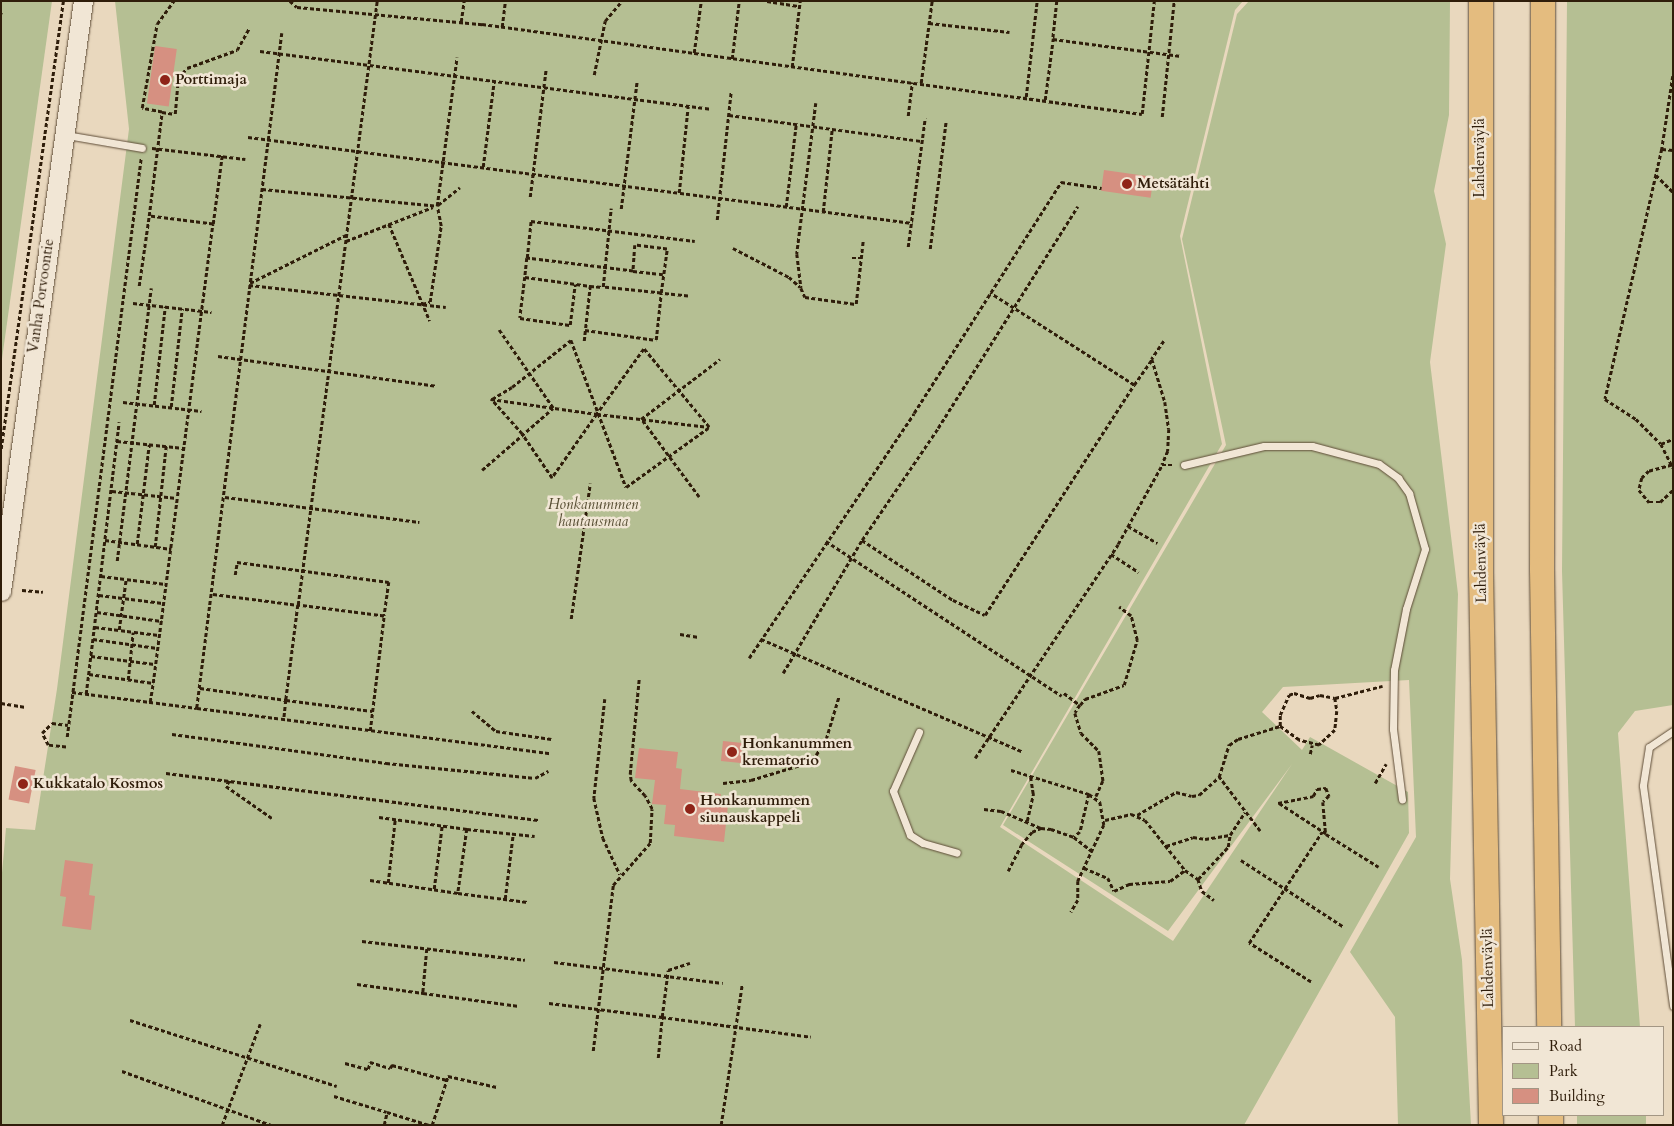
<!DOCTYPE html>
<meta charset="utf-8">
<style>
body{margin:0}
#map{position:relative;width:1674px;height:1126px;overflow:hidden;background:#e9d8be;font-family:Cardo,serif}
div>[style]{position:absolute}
.green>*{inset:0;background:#b5bf93;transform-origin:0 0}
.building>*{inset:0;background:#d69081;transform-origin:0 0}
.path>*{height:2.5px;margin-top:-1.25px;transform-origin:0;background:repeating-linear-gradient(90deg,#2f1d0a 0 4px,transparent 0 6.5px)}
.roads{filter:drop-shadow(0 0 1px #5e4c37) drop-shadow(0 0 1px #5e4c37)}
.service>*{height:7px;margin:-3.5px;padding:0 3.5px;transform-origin:3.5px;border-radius:3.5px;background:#f1e6d5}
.secondary>*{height:19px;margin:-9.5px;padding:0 9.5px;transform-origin:9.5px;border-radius:9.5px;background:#f1e6d5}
.motorway>*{height:24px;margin:-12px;padding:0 12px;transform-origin:12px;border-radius:12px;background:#e4bc7f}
.dots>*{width:14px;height:14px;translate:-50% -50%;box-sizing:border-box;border:2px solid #f1e6d5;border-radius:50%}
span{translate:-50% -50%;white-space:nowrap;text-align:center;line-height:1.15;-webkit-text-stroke:5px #f1e6d5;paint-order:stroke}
.poi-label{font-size:15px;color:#2f1d0a;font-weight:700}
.left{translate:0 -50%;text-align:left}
.street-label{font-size:15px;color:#2f1d0a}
.park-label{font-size:15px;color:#574e33;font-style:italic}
.frame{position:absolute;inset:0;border:2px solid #2f1d0a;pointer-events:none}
.legend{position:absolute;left:1502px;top:1026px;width:162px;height:90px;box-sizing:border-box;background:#f1e6d5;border:1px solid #a39684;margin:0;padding:6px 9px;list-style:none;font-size:15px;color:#2f1d0a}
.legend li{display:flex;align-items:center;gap:10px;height:25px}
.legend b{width:25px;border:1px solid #a39684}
</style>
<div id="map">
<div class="green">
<i style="clip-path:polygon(1px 1px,52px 1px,1px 366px)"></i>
<i style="clip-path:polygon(115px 1px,1243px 1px,1235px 10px,1180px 236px,1222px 444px,1000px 827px,1173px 941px,1292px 764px,1168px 931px,1003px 825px,1226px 445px,1182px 239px,1237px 14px,1249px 1px,1450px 1px,1449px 115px,1434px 191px,1446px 244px,1430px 362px,1458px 594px,1450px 879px,1462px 960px,1471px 1125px,1398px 1125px,1395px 1017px,1350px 952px,1416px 837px,1409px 680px,1283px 687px,1262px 712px,1302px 750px,1310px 737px,1408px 792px,1409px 833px,1244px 1125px,1px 1125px,1px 884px,6px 828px,35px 830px,57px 689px,129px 129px)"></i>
<i style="clip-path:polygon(1567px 1px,1673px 1px,1673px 705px,1635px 711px,1618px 733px,1640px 1027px,1575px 1027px,1562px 571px)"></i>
<i style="left:1577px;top:1115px;width:69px;height:10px"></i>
</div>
<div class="building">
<i style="left:155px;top:46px;width:22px;height:58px;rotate:8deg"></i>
<i style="left:1104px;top:170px;width:50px;height:21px;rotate:8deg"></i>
<i style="left:723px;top:741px;width:20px;height:20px;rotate:6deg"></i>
<i style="clip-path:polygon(639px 748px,678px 752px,676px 768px,682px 769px,680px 789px,721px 794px,719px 804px,728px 805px,724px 842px,674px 836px,675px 825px,664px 824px,666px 805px,652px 804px,655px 780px,635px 778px)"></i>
<i style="left:15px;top:766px;width:21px;height:34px;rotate:11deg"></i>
<i style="clip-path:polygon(65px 860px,93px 864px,89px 895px,95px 896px,91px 930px,62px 926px,66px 897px,60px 896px)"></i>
</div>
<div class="path">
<i style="left:290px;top:1px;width:9px;rotate:41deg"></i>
<i style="left:297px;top:7px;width:186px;rotate:5.3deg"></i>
<i style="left:482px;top:24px;width:666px;rotate:7.77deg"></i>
<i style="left:1142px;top:114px;width:114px;rotate:-83.9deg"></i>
<i style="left:767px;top:1px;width:33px;rotate:9deg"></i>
<i style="left:1057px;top:1px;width:38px;rotate:96deg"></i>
<i style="left:1053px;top:39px;width:129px;rotate:7.6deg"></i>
<i style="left:1px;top:13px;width:1px;rotate:-45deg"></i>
<i style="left:461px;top:22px;width:21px;rotate:-82deg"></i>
<i style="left:929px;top:23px;width:81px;rotate:6.4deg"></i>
<i style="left:502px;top:27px;width:26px;rotate:-83deg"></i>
<i style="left:282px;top:33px;width:680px;rotate:97.18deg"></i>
<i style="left:197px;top:708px;width:356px;rotate:7.3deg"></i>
<i style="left:260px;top:51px;width:454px;rotate:7.3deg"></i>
<i style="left:694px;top:53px;width:52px;rotate:-82.3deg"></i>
<i style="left:732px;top:59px;width:58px;rotate:-83.1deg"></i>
<i style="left:792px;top:67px;width:66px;rotate:-83.1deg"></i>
<i style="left:594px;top:75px;width:55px;rotate:-78.5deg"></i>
<i style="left:605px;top:21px;width:26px;rotate:-50deg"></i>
<i style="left:1673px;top:76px;width:74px;rotate:98.6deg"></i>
<i style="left:1662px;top:149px;width:256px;rotate:102.8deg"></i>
<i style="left:1605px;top:399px;width:37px;rotate:33deg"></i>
<i style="left:1636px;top:419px;width:35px;rotate:45deg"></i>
<i style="left:1661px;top:444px;width:27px;rotate:63deg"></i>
<i style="left:921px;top:83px;width:83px;rotate:-82.4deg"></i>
<i style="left:1026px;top:97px;width:97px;rotate:-83.5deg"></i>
<i style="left:1045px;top:100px;width:62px;rotate:-82.5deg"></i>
<i style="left:816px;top:103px;width:152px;rotate:97.2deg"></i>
<i style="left:797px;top:254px;width:34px;rotate:83deg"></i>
<i style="left:801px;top:288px;width:10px;rotate:66deg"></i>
<i style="left:805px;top:297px;width:51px;rotate:7.8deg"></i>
<i style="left:856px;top:304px;width:63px;rotate:-83.7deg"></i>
<i style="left:162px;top:112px;width:13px;rotate:9deg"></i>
<i style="left:175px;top:114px;width:36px;rotate:-85deg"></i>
<i style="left:178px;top:78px;width:13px;rotate:-48deg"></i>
<i style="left:187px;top:68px;width:53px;rotate:-19.8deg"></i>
<i style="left:237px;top:50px;width:25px;rotate:-61deg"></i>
<i style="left:729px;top:115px;width:195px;rotate:7.7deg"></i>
<i style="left:908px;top:116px;width:34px;rotate:-83deg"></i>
<i style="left:1162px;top:117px;width:117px;rotate:-84.1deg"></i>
<i style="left:248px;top:137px;width:670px;rotate:7.38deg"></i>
<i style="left:152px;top:148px;width:94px;rotate:6.7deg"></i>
<i style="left:1662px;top:149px;width:11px;rotate:5deg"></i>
<i style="left:483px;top:167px;width:87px;rotate:-82.7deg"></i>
<i style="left:1656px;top:175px;width:24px;rotate:45deg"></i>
<i style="left:262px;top:189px;width:176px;rotate:5.5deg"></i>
<i style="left:679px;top:193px;width:87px;rotate:-84.1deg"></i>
<i style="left:530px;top:197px;width:130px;rotate:-82.9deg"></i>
<i style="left:438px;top:205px;width:28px;rotate:-39deg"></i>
<i style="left:786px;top:207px;width:84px;rotate:-83.1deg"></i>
<i style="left:621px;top:209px;width:130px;rotate:-82.9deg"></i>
<i style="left:823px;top:212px;width:83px;rotate:-83.8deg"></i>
<i style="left:717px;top:220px;width:129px;rotate:-83.8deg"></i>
<i style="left:213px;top:224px;width:69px;rotate:-82.5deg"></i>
<i style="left:389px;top:224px;width:105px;rotate:67.1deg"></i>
<i style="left:346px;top:241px;width:93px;rotate:-21.3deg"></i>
<i style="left:908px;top:247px;width:130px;rotate:-82.5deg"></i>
<i style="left:733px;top:248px;width:63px;rotate:27.4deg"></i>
<i style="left:789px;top:277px;width:15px;rotate:42deg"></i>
<i style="left:930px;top:249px;width:129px;rotate:-82.9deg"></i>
<i style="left:527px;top:258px;width:19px;rotate:96deg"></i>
<i style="left:525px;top:277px;width:66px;rotate:7.9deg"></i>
<i style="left:852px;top:258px;width:9px"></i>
<i style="left:633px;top:271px;width:30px;rotate:6deg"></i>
<i style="left:525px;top:277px;width:41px;rotate:97deg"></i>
<i style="left:520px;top:318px;width:50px;rotate:8deg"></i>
<i style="left:570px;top:325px;width:41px;rotate:-83deg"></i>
<i style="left:250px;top:283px;width:107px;rotate:-26.6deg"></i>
<i style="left:249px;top:285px;width:198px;rotate:6.4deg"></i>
<i style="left:139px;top:286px;width:71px;rotate:-81.9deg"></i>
<i style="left:688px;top:296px;width:27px;rotate:-174deg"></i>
<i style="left:661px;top:293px;width:44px;rotate:-82.2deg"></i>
<i style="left:667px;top:249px;width:32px;rotate:-173deg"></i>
<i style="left:635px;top:245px;width:26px;rotate:94deg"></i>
<i style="left:633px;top:271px;width:107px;rotate:-173deg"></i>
<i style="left:527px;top:258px;width:37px;rotate:-84deg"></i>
<i style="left:531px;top:221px;width:165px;rotate:7deg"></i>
<i style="left:133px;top:303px;width:79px;rotate:6.6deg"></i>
<i style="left:422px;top:304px;width:8px;rotate:-14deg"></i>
<i style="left:430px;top:302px;width:77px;rotate:-81.8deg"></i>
<i style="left:441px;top:226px;width:20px;rotate:-101deg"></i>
<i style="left:437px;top:206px;width:150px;rotate:-82.4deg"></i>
<i style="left:585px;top:330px;width:72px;rotate:8deg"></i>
<i style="left:656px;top:340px;width:47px;rotate:-83.9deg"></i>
<i style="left:661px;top:293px;width:58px;rotate:-174.1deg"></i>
<i style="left:584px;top:341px;width:55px;rotate:-83.8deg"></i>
<i style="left:590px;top:286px;width:13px;rotate:4deg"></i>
<i style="left:603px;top:287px;width:79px;rotate:-84.2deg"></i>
<i style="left:1164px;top:341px;width:22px;rotate:124deg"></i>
<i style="left:1152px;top:359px;width:45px;rotate:73.2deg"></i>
<i style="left:1165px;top:402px;width:27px;rotate:82deg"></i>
<i style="left:1169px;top:429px;width:22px;rotate:93deg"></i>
<i style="left:1168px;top:451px;width:15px;rotate:113deg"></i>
<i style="left:1162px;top:465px;width:11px"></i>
<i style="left:218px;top:356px;width:220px;rotate:7.8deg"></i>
<i style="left:1134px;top:385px;width:32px;rotate:-55deg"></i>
<i style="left:492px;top:399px;width:23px;rotate:-31deg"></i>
<i style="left:512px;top:387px;width:75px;rotate:-38.5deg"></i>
<i style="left:571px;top:340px;width:157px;rotate:69.5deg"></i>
<i style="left:626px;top:487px;width:101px;rotate:-35.7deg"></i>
<i style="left:123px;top:402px;width:79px;rotate:6.6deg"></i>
<i style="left:154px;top:405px;width:99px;rotate:-83.6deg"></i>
<i style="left:171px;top:407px;width:99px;rotate:-83.6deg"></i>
<i style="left:709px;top:427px;width:102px;rotate:-129.8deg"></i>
<i style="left:644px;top:349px;width:80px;rotate:125.9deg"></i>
<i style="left:597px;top:414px;width:78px;rotate:125.1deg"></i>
<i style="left:552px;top:478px;width:53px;rotate:-124.3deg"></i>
<i style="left:522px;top:434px;width:47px;rotate:-131.5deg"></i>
<i style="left:491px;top:399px;width:107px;rotate:8.1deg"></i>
<i style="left:597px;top:414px;width:113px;rotate:6.6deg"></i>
<i style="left:117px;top:441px;width:67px;rotate:6deg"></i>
<i style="left:1661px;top:444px;width:13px;rotate:-23deg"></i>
<i style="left:1px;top:449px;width:452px;rotate:-82.1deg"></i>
<i style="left:1672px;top:465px;width:24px;rotate:165deg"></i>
<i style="left:1649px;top:471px;width:10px;rotate:135deg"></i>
<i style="left:1642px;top:478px;width:12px;rotate:104deg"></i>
<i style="left:1639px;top:490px;width:16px;rotate:50deg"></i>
<i style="left:1649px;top:502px;width:11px"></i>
<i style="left:1660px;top:502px;width:18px;rotate:-43deg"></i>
<i style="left:482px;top:470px;width:94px;rotate:-41.1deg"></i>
<i style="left:553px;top:408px;width:95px;rotate:-124.7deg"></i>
<i style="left:112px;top:491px;width:65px;rotate:6.1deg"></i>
<i style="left:225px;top:497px;width:196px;rotate:7.3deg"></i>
<i style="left:699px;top:497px;width:97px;rotate:-126.6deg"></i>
<i style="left:641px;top:419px;width:99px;rotate:-37.2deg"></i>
<i style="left:1128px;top:526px;width:34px;rotate:30deg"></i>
<i style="left:105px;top:540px;width:67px;rotate:7.8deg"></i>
<i style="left:862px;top:540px;width:135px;rotate:-55.8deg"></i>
<i style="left:938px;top:428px;width:262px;rotate:-57.8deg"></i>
<i style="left:826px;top:541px;width:282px;rotate:33.3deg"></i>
<i style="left:137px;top:544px;width:100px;rotate:-83.1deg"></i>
<i style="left:155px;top:547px;width:102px;rotate:-83.8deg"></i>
<i style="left:1111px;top:554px;width:33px;rotate:33deg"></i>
<i style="left:117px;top:561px;width:275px;rotate:-82.9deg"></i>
<i style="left:235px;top:575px;width:13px;rotate:-81deg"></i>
<i style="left:237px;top:562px;width:153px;rotate:7.5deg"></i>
<i style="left:389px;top:582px;width:34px;rotate:98deg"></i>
<i style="left:101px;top:576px;width:65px;rotate:7deg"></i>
<i style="left:22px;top:590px;width:21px;rotate:5deg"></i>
<i style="left:213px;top:594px;width:86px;rotate:7.4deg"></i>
<i style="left:298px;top:605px;width:96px;rotate:97.2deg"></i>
<i style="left:286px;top:700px;width:87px;rotate:7.3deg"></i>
<i style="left:99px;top:595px;width:64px;rotate:7.1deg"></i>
<i style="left:97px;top:612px;width:65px;rotate:8deg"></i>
<i style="left:571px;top:619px;width:137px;rotate:-82deg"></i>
<i style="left:95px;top:627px;width:64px;rotate:7.1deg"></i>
<i style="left:119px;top:630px;width:51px;rotate:-82.2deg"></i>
<i style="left:680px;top:634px;width:19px;rotate:9deg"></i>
<i style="left:93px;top:639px;width:65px;rotate:8deg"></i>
<i style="left:761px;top:639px;width:285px;rotate:23.3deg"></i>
<i style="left:91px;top:656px;width:64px;rotate:7.1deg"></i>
<i style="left:749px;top:658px;width:295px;rotate:-56deg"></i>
<i style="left:914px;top:413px;width:274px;rotate:-57.5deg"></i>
<i style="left:1061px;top:182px;width:41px;rotate:8.3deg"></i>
<i style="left:783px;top:673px;width:155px;rotate:-59.3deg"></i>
<i style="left:862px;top:540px;width:109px;rotate:33.4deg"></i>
<i style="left:953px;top:600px;width:35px;rotate:25deg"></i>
<i style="left:985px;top:615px;width:274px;rotate:-57.1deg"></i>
<i style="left:1134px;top:385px;width:171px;rotate:-147.4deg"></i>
<i style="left:89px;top:674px;width:65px;rotate:8deg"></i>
<i style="left:153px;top:683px;width:463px;rotate:-82.6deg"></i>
<i style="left:213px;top:224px;width:64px;rotate:-172.9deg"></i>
<i style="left:149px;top:216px;width:105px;rotate:-82.9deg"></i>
<i style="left:162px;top:112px;width:20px;rotate:-169deg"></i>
<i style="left:142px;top:108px;width:85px;rotate:-79.9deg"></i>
<i style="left:157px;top:24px;width:29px;rotate:-54deg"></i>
<i style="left:128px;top:680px;width:48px;rotate:-84.1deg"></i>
<i style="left:200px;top:688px;width:87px;rotate:7.9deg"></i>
<i style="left:286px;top:700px;width:20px;rotate:96deg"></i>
<i style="left:72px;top:692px;width:126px;rotate:7.3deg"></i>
<i style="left:1064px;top:693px;width:20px;rotate:37deg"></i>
<i style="left:1080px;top:705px;width:9px;rotate:122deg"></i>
<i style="left:1075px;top:713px;width:21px;rotate:73deg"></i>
<i style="left:1081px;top:733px;width:25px;rotate:45deg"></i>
<i style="left:1099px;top:751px;width:30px;rotate:82deg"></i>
<i style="left:1103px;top:781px;width:17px;rotate:114deg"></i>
<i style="left:86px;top:694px;width:274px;rotate:-83.1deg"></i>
<i style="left:1335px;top:698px;width:13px;rotate:81deg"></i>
<i style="left:1337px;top:711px;width:19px;rotate:96deg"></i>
<i style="left:1335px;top:730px;width:22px;rotate:137deg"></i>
<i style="left:1319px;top:745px;width:21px;rotate:-166deg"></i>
<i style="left:1299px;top:740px;width:24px;rotate:-144deg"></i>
<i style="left:1280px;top:726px;width:11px;rotate:-90deg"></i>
<i style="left:1280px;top:715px;width:22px;rotate:-66deg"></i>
<i style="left:1289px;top:695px;width:5px;rotate:-22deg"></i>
<i style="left:1294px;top:693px;width:17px;rotate:17deg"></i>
<i style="left:1310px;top:698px;width:10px;rotate:-17deg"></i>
<i style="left:1320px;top:695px;width:15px;rotate:11deg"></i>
<i style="left:1335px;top:698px;width:49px;rotate:-14.3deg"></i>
<i style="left:605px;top:699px;width:100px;rotate:96.3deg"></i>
<i style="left:594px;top:798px;width:41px;rotate:77.3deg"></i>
<i style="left:603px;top:838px;width:40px;rotate:65deg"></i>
<i style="left:150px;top:702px;width:19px;rotate:-81deg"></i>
<i style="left:1px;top:703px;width:25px;rotate:9deg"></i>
<i style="left:1080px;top:705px;width:8px;rotate:-50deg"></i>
<i style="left:1085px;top:699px;width:41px;rotate:-19.7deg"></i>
<i style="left:1124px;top:685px;width:47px;rotate:-73.9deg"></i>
<i style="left:1137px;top:640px;width:25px;rotate:-104deg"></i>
<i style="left:1131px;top:616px;width:15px;rotate:-143deg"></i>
<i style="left:472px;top:711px;width:31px;rotate:40deg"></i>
<i style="left:496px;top:731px;width:56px;rotate:8.3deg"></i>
<i style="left:370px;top:731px;width:116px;rotate:-83.1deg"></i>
<i style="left:384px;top:616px;width:87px;rotate:-172.7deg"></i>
<i style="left:298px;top:605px;width:609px;rotate:-82.55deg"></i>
<i style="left:172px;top:734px;width:216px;rotate:7.7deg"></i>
<i style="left:386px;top:763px;width:150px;rotate:5.7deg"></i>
<i style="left:535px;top:778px;width:15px;rotate:-28deg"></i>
<i style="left:67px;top:737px;width:584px;rotate:-82.72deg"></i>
<i style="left:66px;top:747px;width:18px;rotate:-174deg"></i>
<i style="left:48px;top:745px;width:13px;rotate:-117deg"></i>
<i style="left:42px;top:733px;width:14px;rotate:-45deg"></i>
<i style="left:52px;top:723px;width:16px;rotate:7deg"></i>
<i style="left:1310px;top:754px;width:9px;rotate:-77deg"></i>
<i style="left:975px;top:758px;width:257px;rotate:-56.2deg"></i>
<i style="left:1118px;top:544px;width:90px;rotate:-60.9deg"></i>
<i style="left:1011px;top:770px;width:82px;rotate:17.1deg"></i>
<i style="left:1089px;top:794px;width:14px;rotate:36deg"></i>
<i style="left:1100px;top:802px;width:23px;rotate:80deg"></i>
<i style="left:1104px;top:825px;width:62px;rotate:114.9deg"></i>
<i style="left:1078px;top:881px;width:19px;rotate:90deg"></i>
<i style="left:1078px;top:900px;width:14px;rotate:120deg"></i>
<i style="left:166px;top:773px;width:375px;rotate:7.2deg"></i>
<i style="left:230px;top:781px;width:6px;rotate:129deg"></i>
<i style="left:226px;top:786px;width:56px;rotate:34.8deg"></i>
<i style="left:723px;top:783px;width:28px;rotate:-6deg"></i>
<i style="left:751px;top:780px;width:59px;rotate:-16.9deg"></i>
<i style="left:807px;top:763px;width:12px;rotate:-42deg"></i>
<i style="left:816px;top:755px;width:19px;rotate:-58deg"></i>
<i style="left:826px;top:739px;width:45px;rotate:-73.2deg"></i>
<i style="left:1375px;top:783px;width:22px;rotate:-60deg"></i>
<i style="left:1326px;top:788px;width:9px;rotate:69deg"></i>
<i style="left:1329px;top:796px;width:8px;rotate:135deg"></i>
<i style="left:1323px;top:802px;width:32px;rotate:85deg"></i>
<i style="left:1326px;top:834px;width:57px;rotate:-147.1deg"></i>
<i style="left:1278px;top:803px;width:36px;rotate:-11deg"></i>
<i style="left:1313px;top:796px;width:8px;rotate:-60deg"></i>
<i style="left:1317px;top:789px;width:9px;rotate:-6deg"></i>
<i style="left:1089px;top:794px;width:39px;rotate:103deg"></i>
<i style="left:1080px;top:832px;width:8px;rotate:140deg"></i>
<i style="left:1074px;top:837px;width:24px;rotate:38deg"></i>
<i style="left:984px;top:809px;width:17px;rotate:7deg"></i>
<i style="left:1001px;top:811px;width:43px;rotate:23deg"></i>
<i style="left:1137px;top:815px;width:45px;rotate:-30.5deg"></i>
<i style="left:1176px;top:792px;width:16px;rotate:14deg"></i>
<i style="left:1192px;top:796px;width:7px;rotate:-8deg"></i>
<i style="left:1199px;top:795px;width:27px;rotate:-42deg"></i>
<i style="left:379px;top:817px;width:89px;rotate:7.8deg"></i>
<i style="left:467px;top:829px;width:65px;rotate:98deg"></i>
<i style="left:458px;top:893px;width:70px;rotate:7.4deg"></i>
<i style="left:1105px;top:820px;width:27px;rotate:-13deg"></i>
<i style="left:1131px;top:814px;width:15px;rotate:23deg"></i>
<i style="left:1145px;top:820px;width:64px;rotate:51.3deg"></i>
<i style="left:1185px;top:870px;width:16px;rotate:35deg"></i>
<i style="left:1198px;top:879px;width:13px;rotate:72deg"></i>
<i style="left:1202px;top:891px;width:15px;rotate:37deg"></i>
<i style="left:1027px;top:821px;width:28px;rotate:-77deg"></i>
<i style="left:1033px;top:794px;width:18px;rotate:-99deg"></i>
<i style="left:467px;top:829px;width:68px;rotate:5.9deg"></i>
<i style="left:1260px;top:831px;width:68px;rotate:-127.2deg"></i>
<i style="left:1219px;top:777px;width:34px;rotate:-73deg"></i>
<i style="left:1229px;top:745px;width:11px;rotate:-34deg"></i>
<i style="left:1238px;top:739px;width:44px;rotate:-17.2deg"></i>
<i style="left:1326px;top:834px;width:62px;rotate:31.9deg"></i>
<i style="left:1166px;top:846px;width:28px;rotate:-18deg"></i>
<i style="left:1193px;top:837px;width:12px;rotate:9deg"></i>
<i style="left:1205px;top:839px;width:25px;rotate:-9deg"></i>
<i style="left:1241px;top:860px;width:123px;rotate:33deg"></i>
<i style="left:1084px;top:868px;width:26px;rotate:23deg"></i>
<i style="left:1108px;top:878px;width:14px;rotate:65deg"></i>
<i style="left:1114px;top:891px;width:17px;rotate:-25deg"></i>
<i style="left:1129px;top:884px;width:41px;rotate:-4.2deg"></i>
<i style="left:1170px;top:881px;width:19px;rotate:-36deg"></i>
<i style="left:1008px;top:871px;width:29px;rotate:-63deg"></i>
<i style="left:1021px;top:845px;width:17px;rotate:-50deg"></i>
<i style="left:1032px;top:832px;width:10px;rotate:-24deg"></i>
<i style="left:1041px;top:828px;width:10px;rotate:6deg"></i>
<i style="left:1051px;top:829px;width:24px;rotate:19deg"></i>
<i style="left:1198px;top:879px;width:44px;rotate:-46.8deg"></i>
<i style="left:1228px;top:847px;width:12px;rotate:-81deg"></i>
<i style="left:1230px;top:835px;width:27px;rotate:-57deg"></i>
<i style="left:370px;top:880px;width:89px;rotate:8.4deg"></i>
<i style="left:388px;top:883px;width:63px;rotate:-83.7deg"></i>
<i style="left:434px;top:889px;width:64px;rotate:-82.8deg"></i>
<i style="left:505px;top:899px;width:65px;rotate:-83deg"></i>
<i style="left:362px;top:941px;width:164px;rotate:6.6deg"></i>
<i style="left:427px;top:949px;width:44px;rotate:95.2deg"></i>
<i style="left:423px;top:993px;width:97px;rotate:7.7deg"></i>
<i style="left:554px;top:962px;width:170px;rotate:7.1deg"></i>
<i style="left:1311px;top:982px;width:73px;rotate:-147.8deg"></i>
<i style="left:1249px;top:943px;width:133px;rotate:-56.7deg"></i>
<i style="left:357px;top:984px;width:67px;rotate:7.8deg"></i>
<i style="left:549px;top:1003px;width:114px;rotate:7.1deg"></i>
<i style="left:662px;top:1017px;width:47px;rotate:-82.7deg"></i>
<i style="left:668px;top:970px;width:23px;rotate:-18deg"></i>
<i style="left:130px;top:1020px;width:217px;rotate:17.7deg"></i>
<i style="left:593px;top:1051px;width:167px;rotate:-83.1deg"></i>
<i style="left:613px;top:885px;width:56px;rotate:-48.6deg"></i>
<i style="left:650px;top:843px;width:34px;rotate:-87deg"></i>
<i style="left:652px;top:809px;width:15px;rotate:-118deg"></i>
<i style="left:645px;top:796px;width:21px;rotate:-133deg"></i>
<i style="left:631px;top:781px;width:7px;rotate:-98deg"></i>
<i style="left:630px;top:774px;width:96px;rotate:-84.6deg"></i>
<i style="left:658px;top:1058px;width:41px;rotate:-84.4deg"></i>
<i style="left:662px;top:1017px;width:150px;rotate:7.6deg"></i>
<i style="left:345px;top:1063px;width:24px;rotate:15deg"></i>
<i style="left:368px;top:1069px;width:7px;rotate:-74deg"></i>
<i style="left:370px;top:1062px;width:21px;rotate:17deg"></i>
<i style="left:390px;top:1068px;width:4px;rotate:-56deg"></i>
<i style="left:392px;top:1065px;width:57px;rotate:15.3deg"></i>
<i style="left:122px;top:1071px;width:158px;rotate:19.9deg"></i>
<i style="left:334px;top:1096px;width:55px;rotate:16.8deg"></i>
<i style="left:222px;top:1125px;width:108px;rotate:-69.4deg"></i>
<i style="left:384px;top:1125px;width:13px;rotate:-77deg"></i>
<i style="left:387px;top:1112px;width:44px;rotate:17.2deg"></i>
<i style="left:432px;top:1125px;width:52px;rotate:-71.9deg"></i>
<i style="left:448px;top:1076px;width:50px;rotate:12.7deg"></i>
<i style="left:721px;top:1125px;width:142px;rotate:-81.5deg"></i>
</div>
<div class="roads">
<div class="service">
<i style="left:66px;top:135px;width:77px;rotate:9.7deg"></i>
<i style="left:1184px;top:465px;width:82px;rotate:-13.4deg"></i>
<i style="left:1264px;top:446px;width:48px"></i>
<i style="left:1312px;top:446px;width:69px;rotate:15deg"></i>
<i style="left:1379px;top:464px;width:24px;rotate:36deg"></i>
<i style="left:1398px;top:478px;width:19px;rotate:54deg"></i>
<i style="left:1409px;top:493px;width:58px;rotate:74.1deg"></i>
<i style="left:1425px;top:549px;width:63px;rotate:107.6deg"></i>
<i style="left:1406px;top:609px;width:62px;rotate:101.1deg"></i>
<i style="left:1394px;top:670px;width:59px;rotate:91deg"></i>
<i style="left:1393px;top:729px;width:71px;rotate:82.7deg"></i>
<i style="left:1673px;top:731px;width:29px;rotate:146deg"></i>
<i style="left:1649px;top:747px;width:39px;rotate:99deg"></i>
<i style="left:1643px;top:786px;width:222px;rotate:82.2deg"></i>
<i style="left:919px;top:732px;width:64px;rotate:113.8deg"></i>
<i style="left:893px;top:791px;width:47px;rotate:68.9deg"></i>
<i style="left:910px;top:835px;width:15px;rotate:32deg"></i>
<i style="left:923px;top:843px;width:35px;rotate:16deg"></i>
</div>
<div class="secondary">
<i style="left:1px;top:591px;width:596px;rotate:-82.09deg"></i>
</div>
<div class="motorway">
<i style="left:1481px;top:1px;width:572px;rotate:90deg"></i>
<i style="left:1481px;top:573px;width:552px;rotate:88.96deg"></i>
<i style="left:1543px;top:1px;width:568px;rotate:90.1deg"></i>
<i style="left:1542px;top:569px;width:458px;rotate:89.1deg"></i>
<i style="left:1551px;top:1115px;width:10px;rotate:90deg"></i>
</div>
</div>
<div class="dots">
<i style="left:165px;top:80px;background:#8f2418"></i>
<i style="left:1127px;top:184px;background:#8f2418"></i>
<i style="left:732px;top:752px;background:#8f2418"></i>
<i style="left:23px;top:784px;background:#8f2418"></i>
<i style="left:690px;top:809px;background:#8f2418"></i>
</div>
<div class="poi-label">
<span class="left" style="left:175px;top:80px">Porttimaja</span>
<span class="left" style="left:1137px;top:184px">Metsätähti</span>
<span class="left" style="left:742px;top:752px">Honkanummen<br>krematorio</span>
<span class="left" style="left:33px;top:784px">Kukkatalo Kosmos</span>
<span class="left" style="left:700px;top:809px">Honkanummen<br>siunauskappeli</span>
</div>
<div class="street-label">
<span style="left:1480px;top:158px;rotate:-90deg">Lahdenväylä</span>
<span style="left:41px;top:296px;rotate:-82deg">Vanha Porvoontie</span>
<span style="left:1481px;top:563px;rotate:-91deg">Lahdenväylä</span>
<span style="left:1488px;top:968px;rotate:-91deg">Lahdenväylä</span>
</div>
<div class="park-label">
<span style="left:593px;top:513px">Honkanummen<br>hautausmaa</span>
</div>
<div class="frame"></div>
<ul class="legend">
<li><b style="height:6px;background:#f1e6d5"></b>Road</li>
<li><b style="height:14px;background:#b5bf93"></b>Park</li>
<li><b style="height:14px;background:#d69081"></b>Building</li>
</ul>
</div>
